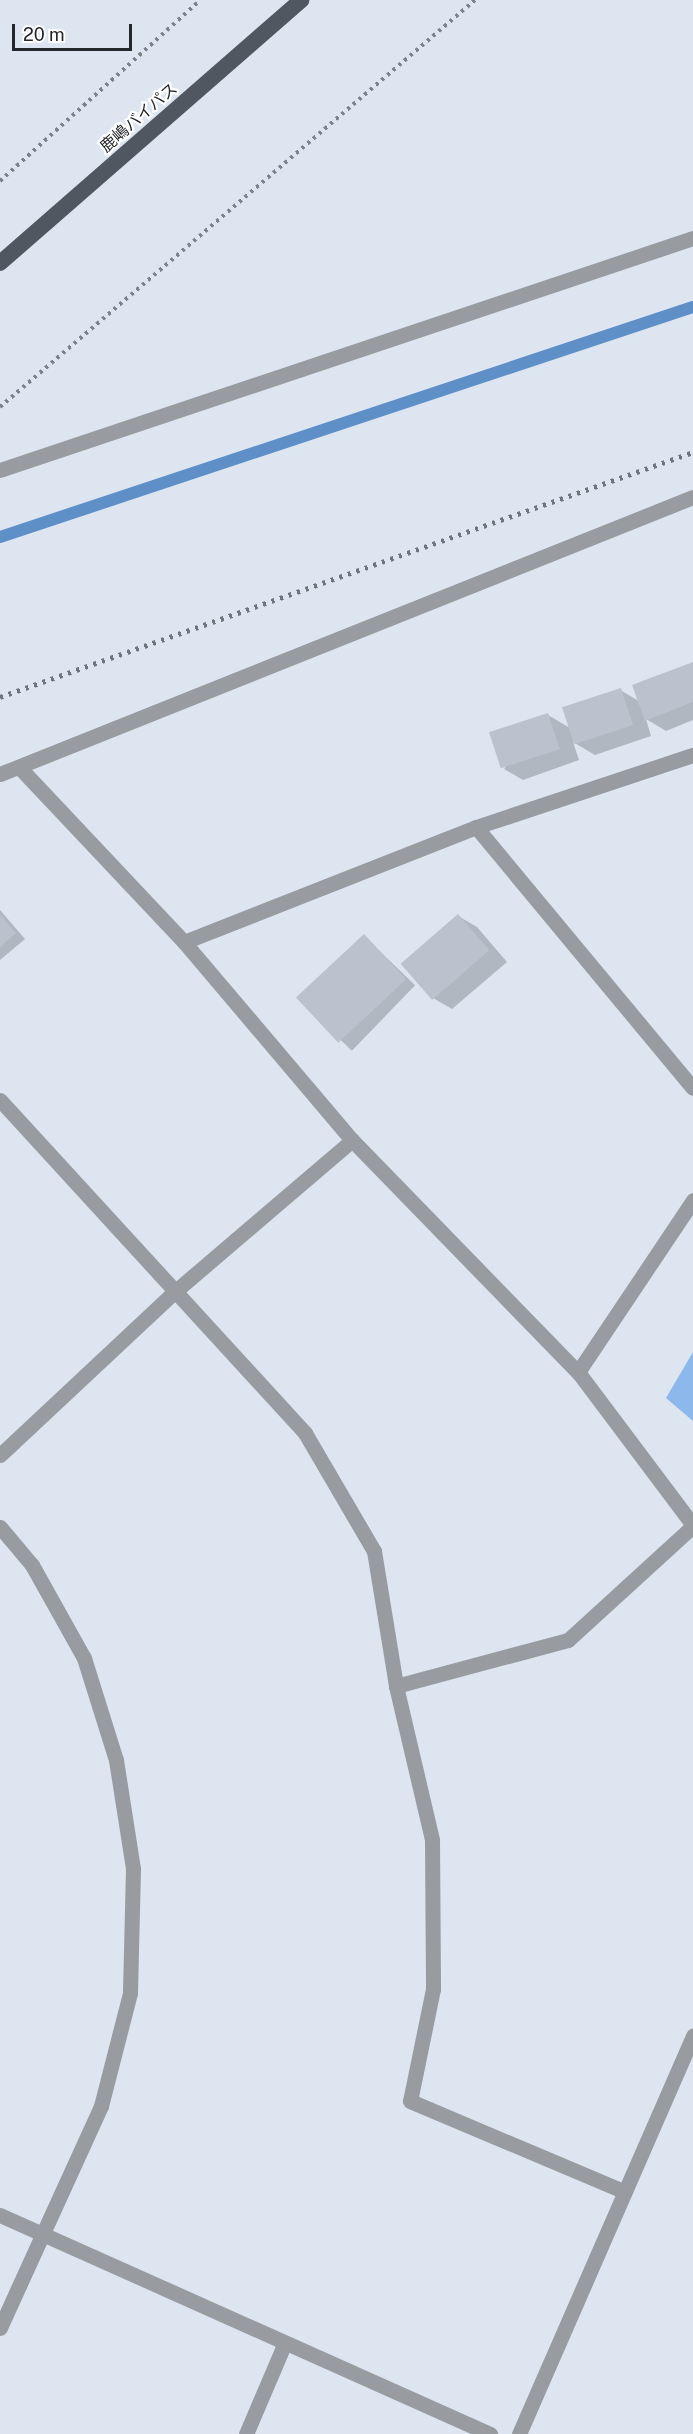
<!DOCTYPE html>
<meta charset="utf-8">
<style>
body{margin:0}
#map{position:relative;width:693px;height:2434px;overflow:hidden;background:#dce5f0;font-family:"Public Sans","Noto Sans JP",sans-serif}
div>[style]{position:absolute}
.green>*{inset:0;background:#8db8eb}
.shadow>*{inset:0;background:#0003;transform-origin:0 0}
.stream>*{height:12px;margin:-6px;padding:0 6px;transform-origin:6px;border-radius:6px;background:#5e8fc7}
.building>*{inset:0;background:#b9c2cd;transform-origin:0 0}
.path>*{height:4px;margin-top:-2px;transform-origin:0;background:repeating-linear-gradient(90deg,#7d838b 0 3px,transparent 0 7.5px)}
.minor>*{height:15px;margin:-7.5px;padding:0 7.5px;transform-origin:7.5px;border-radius:7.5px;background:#989ca1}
.tertiary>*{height:15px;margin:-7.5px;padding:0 7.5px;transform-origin:7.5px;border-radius:7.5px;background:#989ca1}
.trunk>*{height:16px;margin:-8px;padding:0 8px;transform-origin:8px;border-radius:8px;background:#505760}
.rail>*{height:4.5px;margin-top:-2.25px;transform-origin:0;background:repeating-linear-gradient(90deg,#6f757c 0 3px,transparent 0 9px)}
span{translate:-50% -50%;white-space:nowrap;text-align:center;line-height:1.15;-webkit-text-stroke:4.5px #fff;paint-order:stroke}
.street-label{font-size:16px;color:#23272b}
.scale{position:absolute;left:12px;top:24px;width:120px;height:27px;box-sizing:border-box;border:3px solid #23272b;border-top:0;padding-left:8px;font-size:18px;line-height:21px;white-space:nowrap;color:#23272b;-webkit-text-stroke:4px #fff;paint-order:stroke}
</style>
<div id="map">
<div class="green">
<i style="clip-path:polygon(693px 1352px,693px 1421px,666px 1398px)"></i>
</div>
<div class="shadow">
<i style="clip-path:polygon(693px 663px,693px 720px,666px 731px,646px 719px,651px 736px,595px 755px,573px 742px,579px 760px,523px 780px,504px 769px,548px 715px,570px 728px,620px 690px,639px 701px)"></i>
<i style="clip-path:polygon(0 910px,25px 939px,0 960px)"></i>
<i style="clip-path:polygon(458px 916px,477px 927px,507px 962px,452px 1009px,433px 998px)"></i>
<i style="left:364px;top:936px;width:71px;height:91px;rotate:44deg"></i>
</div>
<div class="stream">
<i style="left:0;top:537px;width:730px;rotate:-18.36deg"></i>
</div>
<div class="building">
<i style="clip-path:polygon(693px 662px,693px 702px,645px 721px,632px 685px)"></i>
<i style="left:621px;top:688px;width:39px;height:62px;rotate:72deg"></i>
<i style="left:548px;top:713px;width:38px;height:62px;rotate:72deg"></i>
<i style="clip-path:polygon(0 914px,16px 933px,0 947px)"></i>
<i style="left:458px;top:914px;width:48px;height:76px;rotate:49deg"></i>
<i style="left:364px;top:934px;width:62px;height:93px;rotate:47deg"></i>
</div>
<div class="path">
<i style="left:0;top:181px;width:270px;rotate:-42.1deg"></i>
<i style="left:0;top:407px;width:626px;rotate:-40.59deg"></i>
</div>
<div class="minor">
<i style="left:0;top:470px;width:731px;rotate:-18.51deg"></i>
<i style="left:20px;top:768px;width:239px;rotate:46.7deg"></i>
<i style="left:184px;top:942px;width:260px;rotate:49.7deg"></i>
<i style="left:352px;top:1140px;width:324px;rotate:45.8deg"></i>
<i style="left:578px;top:1372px;width:191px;rotate:53.1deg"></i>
<i style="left:0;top:774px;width:746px;rotate:-21.79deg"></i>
<i style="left:476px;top:827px;width:339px;rotate:50.3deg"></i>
<i style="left:184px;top:942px;width:314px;rotate:-21.5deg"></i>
<i style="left:476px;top:827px;width:229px;rotate:-18.4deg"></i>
<i style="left:0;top:1100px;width:452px;rotate:47.5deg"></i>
<i style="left:305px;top:1433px;width:137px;rotate:59.7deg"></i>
<i style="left:374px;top:1551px;width:137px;rotate:80.7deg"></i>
<i style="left:396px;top:1686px;width:158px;rotate:76.8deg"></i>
<i style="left:432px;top:1840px;width:149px;rotate:89.6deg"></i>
<i style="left:433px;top:1989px;width:114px;rotate:101.6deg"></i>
<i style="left:410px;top:2101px;width:233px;rotate:22.9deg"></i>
<i style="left:578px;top:1372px;width:207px;rotate:-56.2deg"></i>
<i style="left:0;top:1455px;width:236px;rotate:-43.1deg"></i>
<i style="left:172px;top:1294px;width:237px;rotate:-40.5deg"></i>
<i style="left:396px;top:1686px;width:178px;rotate:-15deg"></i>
<i style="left:568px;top:1640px;width:169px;rotate:-42.4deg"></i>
<i style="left:0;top:2215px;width:537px;rotate:24.08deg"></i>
<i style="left:246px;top:2434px;width:97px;rotate:-66.9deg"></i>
<i style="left:519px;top:2434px;width:435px;rotate:-66.4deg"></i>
</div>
<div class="tertiary">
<i style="left:0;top:1527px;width:50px;rotate:49.9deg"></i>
<i style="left:32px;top:1565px;width:107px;rotate:60.8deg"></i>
<i style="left:84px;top:1658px;width:107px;rotate:72.6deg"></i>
<i style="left:116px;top:1760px;width:110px;rotate:81.1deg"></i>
<i style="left:133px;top:1869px;width:124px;rotate:91.4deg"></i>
<i style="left:130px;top:1993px;width:117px;rotate:104.4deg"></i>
<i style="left:101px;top:2106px;width:244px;rotate:114.5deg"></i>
</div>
<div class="trunk">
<i style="left:0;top:263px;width:400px;rotate:-41.1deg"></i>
</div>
<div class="rail">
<i style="left:0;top:697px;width:735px;rotate:-19.47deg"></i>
</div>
<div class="street-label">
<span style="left:139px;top:118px;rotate:-41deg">鹿嶋バイパス</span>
</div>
<div class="scale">20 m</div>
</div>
